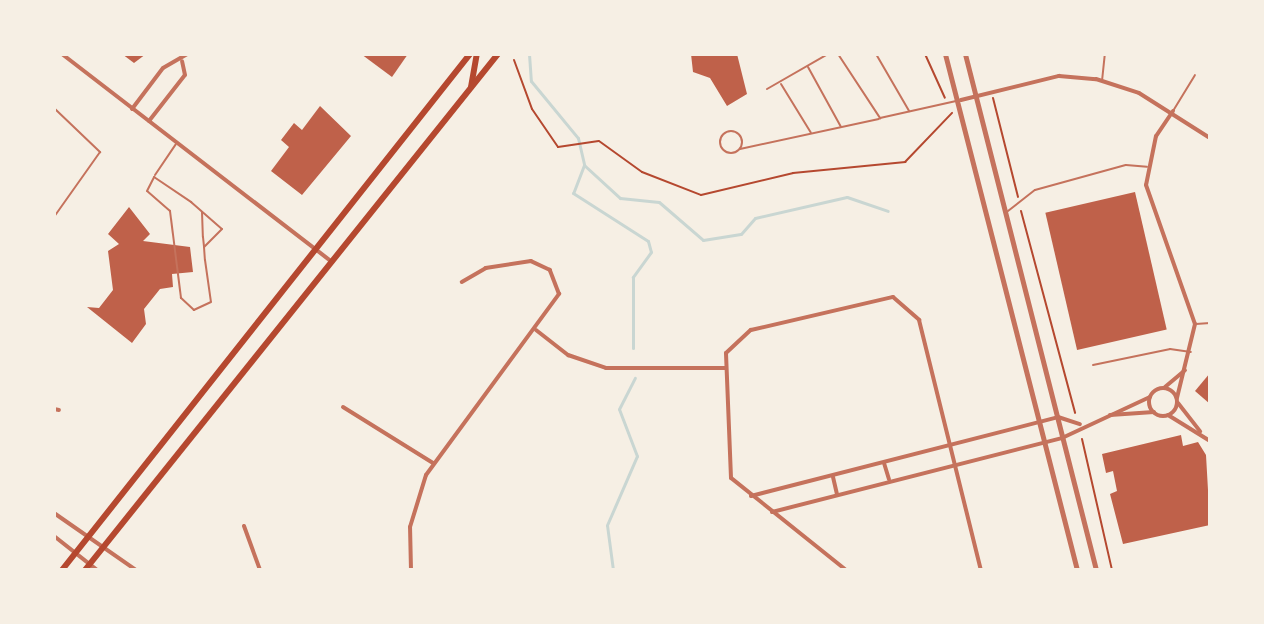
<!DOCTYPE html>
<style>
body{margin:0}
#map{position:relative;width:1264px;height:624px;overflow:hidden;background:#f6efe4;font-family:Jost,sans-serif}
div>[style]{position:absolute}
.stream>*{height:3px;margin:-1.5px;padding:0 1.5px;transform-origin:1.5px;border-radius:1.5px;background:#c9d6d2}
.building>*{inset:0;background:#bf614a;transform-origin:0 0}
.path>*{height:2px;margin:-1px;padding:0 1px;transform-origin:1px;border-radius:1px;background:#b5482f}
.service>*{height:2px;margin:-1px;padding:0 1px;transform-origin:1px;border-radius:1px;background:#c5725c}
.service>.ring{margin:-1px;padding:0;box-sizing:content-box;background:none;border:2px solid #c5725c;border-radius:50%}
.minor>*{height:4px;margin:-2px;padding:0 2px;transform-origin:2px;border-radius:2px;background:#c5725c}
.minor>.ring{margin:-2px;padding:0;box-sizing:content-box;background:none;border:4px solid #c5725c;border-radius:50%}
.tertiary>*{height:5px;margin:-2.5px;padding:0 2.5px;transform-origin:2.5px;border-radius:2.5px;background:#c5725c}
.secondary>*{height:6px;margin:-3px;padding:0 3px;transform-origin:3px;border-radius:3px;background:#b5482f}
span{translate:-50% -50%;white-space:nowrap;text-align:center;line-height:1.15;-webkit-text-stroke:7px #f6efe4;paint-order:stroke}
.frame{position:absolute;inset:0;border:56px solid #f6efe4;pointer-events:none}
</style>
<div id="map">
<div class="stream">
<i style="left:529px;top:54px;width:27px;rotate:86deg"></i>
<i style="left:531px;top:81px;width:74px;rotate:50.5deg"></i>
<i style="left:578px;top:138px;width:28px;rotate:77deg"></i>
<i style="left:584px;top:165px;width:49px;rotate:42.5deg"></i>
<i style="left:620px;top:198px;width:39px;rotate:6deg"></i>
<i style="left:659px;top:202px;width:58px;rotate:40.8deg"></i>
<i style="left:703px;top:240px;width:38px;rotate:-9deg"></i>
<i style="left:741px;top:234px;width:21px;rotate:-49deg"></i>
<i style="left:755px;top:218px;width:94px;rotate:-12.9deg"></i>
<i style="left:847px;top:197px;width:43px;rotate:18.9deg"></i>
<i style="left:584px;top:165px;width:30px;rotate:111deg"></i>
<i style="left:573px;top:193px;width:89px;rotate:32.6deg"></i>
<i style="left:648px;top:241px;width:11px;rotate:75deg"></i>
<i style="left:651px;top:252px;width:31px;rotate:126deg"></i>
<i style="left:633px;top:277px;width:71px;rotate:90deg"></i>
<i style="left:613px;top:570px;width:45px;rotate:-97.6deg"></i>
<i style="left:607px;top:525px;width:75px;rotate:-66.5deg"></i>
<i style="left:637px;top:456px;width:50px;rotate:-111deg"></i>
<i style="left:619px;top:409px;width:35px;rotate:-63deg"></i>
</div>
<div class="building">
<i style="clip-path:polygon(122px 54px,146px 54px,134px 63px)"></i>
<i style="clip-path:polygon(361px 54px,408px 54px,392px 77px)"></i>
<i style="clip-path:polygon(691px 54px,737px 54px,747px 94px,727px 106px,710px 78px,693px 72px)"></i>
<i style="clip-path:polygon(320px 106px,351px 136px,302px 195px,271px 171px,289px 147px,281px 140px,294px 123px,302px 130px)"></i>
<i style="left:1135px;top:192px;width:141px;height:92px;rotate:77deg"></i>
<i style="clip-path:polygon(129px 207px,150px 234px,143px 241px,190px 247px,193px 272px,172px 274px,173px 287px,160px 289px,144px 309px,146px 324px,132px 343px,87px 307px,99px 308px,113px 290px,108px 251px,119px 244px,108px 234px)"></i>
<i style="clip-path:polygon(1210px 373px,1210px 404px,1195px 391px)"></i>
<i style="clip-path:polygon(1181px 435px,1183px 446px,1198px 442px,1206px 455px,1210px 525px,1123px 544px,1110px 494px,1117px 491px,1113px 471px,1106px 473px,1102px 454px)"></i>
</div>
<div class="path">
<i style="left:925px;top:54px;width:48px;rotate:65.6deg"></i>
<i style="left:514px;top:60px;width:52px;rotate:69.8deg"></i>
<i style="left:532px;top:109px;width:46px;rotate:55.6deg"></i>
<i style="left:558px;top:147px;width:41px;rotate:-8.3deg"></i>
<i style="left:599px;top:141px;width:53px;rotate:35.8deg"></i>
<i style="left:642px;top:172px;width:63px;rotate:21.3deg"></i>
<i style="left:701px;top:195px;width:95px;rotate:-13.4deg"></i>
<i style="left:793px;top:173px;width:113px;rotate:-5.6deg"></i>
<i style="left:905px;top:162px;width:68px;rotate:-46.2deg"></i>
<i style="left:993px;top:98px;width:102px;rotate:75.8deg"></i>
<i style="left:1021px;top:211px;width:209px;rotate:75deg"></i>
<i style="left:1082px;top:439px;width:134px;rotate:77.1deg"></i>
</div>
<div class="service">
<i style="left:838px;top:54px;width:77px;rotate:56.7deg"></i>
<i style="left:880px;top:118px;width:78px;rotate:-12.6deg"></i>
<i style="left:876px;top:54px;width:66px;rotate:59.9deg"></i>
<i style="left:808px;top:67px;width:68px;rotate:61.2deg"></i>
<i style="left:1102px;top:81px;width:27px;rotate:-84deg"></i>
<i style="left:781px;top:84px;width:57px;rotate:58.5deg"></i>
<i style="left:767px;top:89px;width:70px;rotate:-29.8deg"></i>
<i style="left:54px;top:108px;width:64px;rotate:43.7deg"></i>
<i style="left:100px;top:152px;width:80px;rotate:125.3deg"></i>
<i style="left:1173px;top:111px;width:42px;rotate:-58.6deg"></i>
<i class="ring" style="left:720px;top:131px;width:20px;height:20px"></i>
<i style="left:740px;top:149px;width:142px;rotate:-12.2deg"></i>
<i style="left:155px;top:175px;width:37px;rotate:-56deg"></i>
<i style="left:1008px;top:211px;width:34px;rotate:-38deg"></i>
<i style="left:1035px;top:190px;width:94px;rotate:-15.4deg"></i>
<i style="left:1126px;top:165px;width:21px;rotate:5deg"></i>
<i style="left:202px;top:212px;width:25px;rotate:88deg"></i>
<i style="left:203px;top:237px;width:10px;rotate:84deg"></i>
<i style="left:204px;top:247px;width:13px;rotate:86deg"></i>
<i style="left:205px;top:260px;width:42px;rotate:81.9deg"></i>
<i style="left:211px;top:302px;width:19px;rotate:155deg"></i>
<i style="left:194px;top:310px;width:18px;rotate:-137deg"></i>
<i style="left:181px;top:298px;width:88px;rotate:-97.2deg"></i>
<i style="left:170px;top:211px;width:30px;rotate:-139deg"></i>
<i style="left:147px;top:191px;width:16px;rotate:-63deg"></i>
<i style="left:154px;top:177px;width:45px;rotate:34deg"></i>
<i style="left:191px;top:202px;width:41px;rotate:41.1deg"></i>
<i style="left:222px;top:229px;width:25px;rotate:135deg"></i>
<i style="left:1196px;top:324px;width:14px;rotate:-4deg"></i>
<i style="left:1093px;top:365px;width:79px;rotate:-11.7deg"></i>
<i style="left:1170px;top:349px;width:21px;rotate:8deg"></i>
</div>
<div class="minor">
<i style="left:62px;top:54px;width:341px;rotate:37.6deg"></i>
<i style="left:961px;top:100px;width:101px;rotate:-13.8deg"></i>
<i style="left:1059px;top:76px;width:37px;rotate:5deg"></i>
<i style="left:1096px;top:79px;width:45px;rotate:18deg"></i>
<i style="left:1139px;top:93px;width:84px;rotate:32.4deg"></i>
<i style="left:132px;top:109px;width:51px;rotate:-52.9deg"></i>
<i style="left:163px;top:68px;width:28px;rotate:-30deg"></i>
<i style="left:1173px;top:111px;width:30px;rotate:124deg"></i>
<i style="left:1156px;top:136px;width:50px;rotate:101.5deg"></i>
<i style="left:1146px;top:185px;width:147px;rotate:70.6deg"></i>
<i style="left:1195px;top:324px;width:76px;rotate:103.7deg"></i>
<i style="left:149px;top:121px;width:58px;rotate:-52deg"></i>
<i style="left:185px;top:75px;width:14px;rotate:-102deg"></i>
<i style="left:536px;top:330px;width:41px;rotate:38deg"></i>
<i style="left:568px;top:355px;width:40px;rotate:18.9deg"></i>
<i style="left:606px;top:368px;width:120px"></i>
<i style="left:1165px;top:387px;width:26px;rotate:-40deg"></i>
<i class="ring" style="left:1149px;top:388px;width:24px;height:24px"></i>
<i style="left:1178px;top:403px;width:36px;rotate:52deg"></i>
<i style="left:343px;top:407px;width:106px;rotate:31.9deg"></i>
<i style="left:54px;top:409px;width:5px;rotate:11deg"></i>
<i style="left:1110px;top:415px;width:44px;rotate:-3.9deg"></i>
<i style="left:1168px;top:415px;width:49px;rotate:31.8deg"></i>
<i style="left:884px;top:463px;width:17px;rotate:73deg"></i>
<i style="left:833px;top:477px;width:17px;rotate:77deg"></i>
<i style="left:751px;top:496px;width:317px;rotate:-14.4deg"></i>
<i style="left:1058px;top:417px;width:23px;rotate:18deg"></i>
<i style="left:772px;top:512px;width:299px;rotate:-14.3deg"></i>
<i style="left:1062px;top:438px;width:97px;rotate:-25deg"></i>
<i style="left:54px;top:513px;width:100px;rotate:34.8deg"></i>
<i style="left:244px;top:526px;width:47px;rotate:70deg"></i>
<i style="left:54px;top:536px;width:55px;rotate:38.3deg"></i>
<i style="left:411px;top:570px;width:43px;rotate:-91.3deg"></i>
<i style="left:410px;top:527px;width:54px;rotate:-72.9deg"></i>
<i style="left:426px;top:475px;width:225px;rotate:-53.7deg"></i>
<i style="left:559px;top:294px;width:26px;rotate:-111deg"></i>
<i style="left:550px;top:270px;width:21px;rotate:-155deg"></i>
<i style="left:531px;top:261px;width:46px;rotate:171.2deg"></i>
<i style="left:486px;top:268px;width:28px;rotate:150deg"></i>
<i style="left:846px;top:570px;width:147px;rotate:-141.3deg"></i>
<i style="left:731px;top:478px;width:125px;rotate:-92.3deg"></i>
<i style="left:726px;top:353px;width:34px;rotate:-43deg"></i>
<i style="left:751px;top:330px;width:146px;rotate:-13.1deg"></i>
<i style="left:893px;top:297px;width:35px;rotate:41deg"></i>
<i style="left:919px;top:320px;width:258px;rotate:76.1deg"></i>
</div>
<div class="tertiary">
<i style="left:945px;top:54px;width:533px;rotate:75.65deg"></i>
<i style="left:965px;top:54px;width:532px;rotate:75.75deg"></i>
</div>
<div class="secondary">
<i style="left:471px;top:87px;width:34px;rotate:-80deg"></i>
<i style="left:62px;top:570px;width:658px;rotate:-51.67deg"></i>
<i style="left:85px;top:570px;width:661px;rotate:-51.33deg"></i>
</div>
<div class="frame"></div>
</div>
